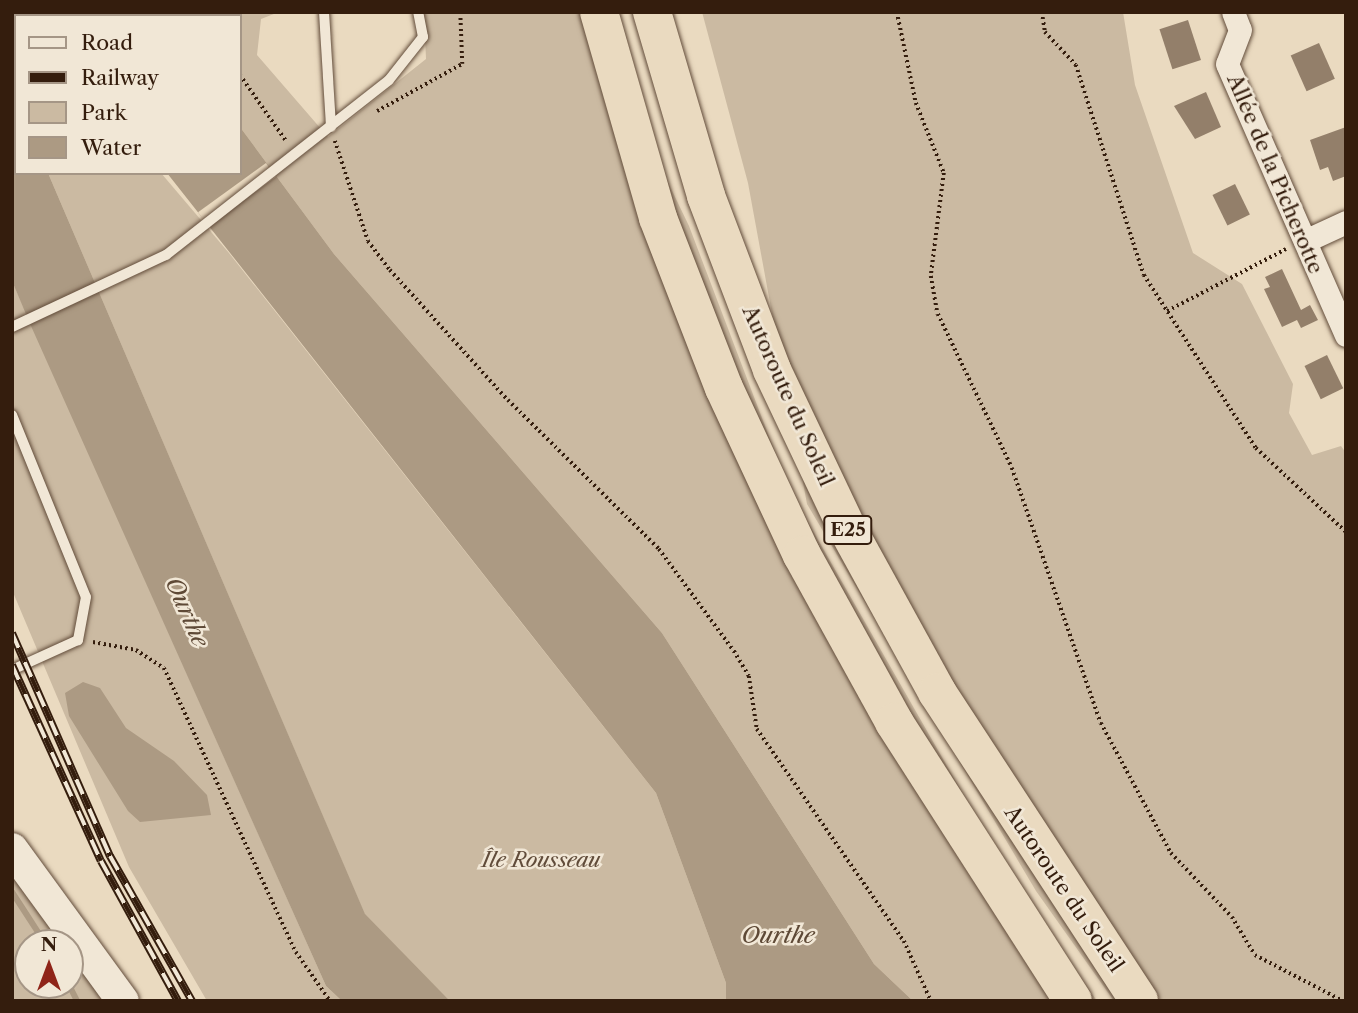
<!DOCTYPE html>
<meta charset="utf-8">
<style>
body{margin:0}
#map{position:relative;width:1358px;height:1013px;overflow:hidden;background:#eadac0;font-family:"Libre Caslon Text",serif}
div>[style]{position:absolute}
.green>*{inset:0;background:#cbbaa2}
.water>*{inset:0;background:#ac9a83}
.pier>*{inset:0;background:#eadac0;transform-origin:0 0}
.stream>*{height:6px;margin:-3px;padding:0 3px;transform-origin:3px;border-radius:3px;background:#ac9a83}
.building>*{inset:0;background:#937f6a;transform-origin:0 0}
.path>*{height:3.5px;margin-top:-1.75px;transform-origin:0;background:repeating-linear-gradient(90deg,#341d0d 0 2px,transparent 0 5.5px)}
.roads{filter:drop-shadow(0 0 2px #624c3a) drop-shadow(0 0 2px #624c3a)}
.lane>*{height:10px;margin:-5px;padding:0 5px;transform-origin:5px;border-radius:5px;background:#f1e7d6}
.street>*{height:23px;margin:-11.5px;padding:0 11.5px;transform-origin:11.5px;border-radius:11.5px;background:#f1e7d6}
.secondary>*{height:32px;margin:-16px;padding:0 16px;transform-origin:16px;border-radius:16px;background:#f1e7d6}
.highway>*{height:38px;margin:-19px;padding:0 19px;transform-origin:19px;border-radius:19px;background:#eadac0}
.rail>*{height:8px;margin-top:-4px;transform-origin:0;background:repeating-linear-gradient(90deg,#f1e7d6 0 16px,#341d0d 0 32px);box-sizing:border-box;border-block:2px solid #341d0d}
span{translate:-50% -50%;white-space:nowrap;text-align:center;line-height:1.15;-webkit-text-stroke:5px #f1e7d6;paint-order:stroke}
.shield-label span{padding:2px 5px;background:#f1e7d6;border:2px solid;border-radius:5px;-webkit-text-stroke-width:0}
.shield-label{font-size:19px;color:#341d0d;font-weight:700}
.street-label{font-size:21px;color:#341d0d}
.park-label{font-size:21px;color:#614c3a;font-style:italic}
.water-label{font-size:23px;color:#5e4936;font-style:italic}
.frame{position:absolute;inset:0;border:14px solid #341d0d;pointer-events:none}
.legend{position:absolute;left:14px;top:14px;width:228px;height:161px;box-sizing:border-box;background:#f1e7d6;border:2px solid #a59686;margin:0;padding:9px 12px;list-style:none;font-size:21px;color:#341d0d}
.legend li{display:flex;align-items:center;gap:14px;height:35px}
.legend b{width:35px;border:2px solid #a59686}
.north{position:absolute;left:14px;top:929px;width:70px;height:70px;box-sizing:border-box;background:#f1e7d6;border:2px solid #a59686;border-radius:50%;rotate:0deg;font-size:19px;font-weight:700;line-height:28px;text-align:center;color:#341d0d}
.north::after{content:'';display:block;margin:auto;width:24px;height:32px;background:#8f2418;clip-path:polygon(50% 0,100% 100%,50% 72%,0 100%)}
</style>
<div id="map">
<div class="green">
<i style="clip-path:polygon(160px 12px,279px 12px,261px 19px,257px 55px,328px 137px,426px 59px,424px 12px,586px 12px,689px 226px,789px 489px,1008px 873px,1097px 1001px,913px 1001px,874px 964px,662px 633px,334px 254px,240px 127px,240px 16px)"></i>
<i style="clip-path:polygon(702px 12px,1123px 12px,1135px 85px,1193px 253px,1242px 284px,1293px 384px,1289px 413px,1312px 455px,1341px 446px,1346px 453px,1346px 1001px,1114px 1001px,1036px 891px,807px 504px,748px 183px)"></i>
<i style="clip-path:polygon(48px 173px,161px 173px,229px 253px,656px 793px,726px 983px,726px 1001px,450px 1001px,365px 915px)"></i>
<i style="clip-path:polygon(12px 281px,326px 986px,342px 1001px,207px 1001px,129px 867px,12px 590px)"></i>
<i style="clip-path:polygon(12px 867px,67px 943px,28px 943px,28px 985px,70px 985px,70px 948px,108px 1001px,12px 1001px)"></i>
</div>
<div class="water">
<i style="clip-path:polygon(12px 12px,162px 16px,16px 16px,16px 173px,48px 173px,365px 914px,450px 1001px,342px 1001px,326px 986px,31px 326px,12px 281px)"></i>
<i style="clip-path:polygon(240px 127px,334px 254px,662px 633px,874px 964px,913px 1001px,726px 1001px,726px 983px,656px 793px,167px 173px,240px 173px)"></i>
<i style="clip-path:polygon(83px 682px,100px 688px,126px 728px,174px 761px,207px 795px,211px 815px,140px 822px,128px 811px,69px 716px,65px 693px)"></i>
</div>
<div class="pier">
<i style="left:266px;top:163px;width:17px;height:84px;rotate:54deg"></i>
</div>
<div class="stream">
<i style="left:12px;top:892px;width:61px;rotate:57.1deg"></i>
<i style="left:69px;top:985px;width:18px;rotate:63deg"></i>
</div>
<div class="building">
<i style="left:1188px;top:20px;width:42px;height:30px;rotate:72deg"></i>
<i style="left:1319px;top:43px;width:39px;height:31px;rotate:66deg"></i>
<i style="clip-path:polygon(1206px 92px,1221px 127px,1195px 139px,1174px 106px)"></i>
<i style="clip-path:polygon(1346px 127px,1346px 176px,1333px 181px,1328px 167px,1320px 170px,1310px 140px)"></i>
<i style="left:1235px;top:184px;width:34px;height:25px;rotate:64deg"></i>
<i style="clip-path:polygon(1282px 269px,1301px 310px,1310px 305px,1318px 320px,1301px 328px,1297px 320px,1282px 327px,1264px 289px,1270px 287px,1265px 277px)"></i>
<i style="left:1327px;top:355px;width:37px;height:25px;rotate:64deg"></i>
</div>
<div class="path">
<i style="left:196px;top:12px;width:4px;rotate:63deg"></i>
<i style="left:897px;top:12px;width:93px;rotate:78.2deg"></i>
<i style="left:916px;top:103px;width:75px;rotate:68.2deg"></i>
<i style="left:944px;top:173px;width:104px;rotate:97.2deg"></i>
<i style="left:931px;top:276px;width:39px;rotate:80deg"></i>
<i style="left:938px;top:314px;width:171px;rotate:64.3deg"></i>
<i style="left:1012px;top:468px;width:270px;rotate:70.8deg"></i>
<i style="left:1101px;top:723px;width:148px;rotate:61.7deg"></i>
<i style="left:1171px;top:853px;width:88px;rotate:46.4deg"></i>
<i style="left:1232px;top:917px;width:44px;rotate:58.8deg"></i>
<i style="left:1255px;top:955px;width:99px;rotate:27.6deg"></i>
<i style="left:1042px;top:12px;width:20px;rotate:81deg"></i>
<i style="left:1045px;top:32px;width:45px;rotate:46.8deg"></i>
<i style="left:1076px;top:65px;width:221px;rotate:72.1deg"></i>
<i style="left:1144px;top:275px;width:206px;rotate:57.1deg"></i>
<i style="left:1256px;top:448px;width:123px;rotate:43deg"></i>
<i style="left:240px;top:75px;width:82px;rotate:55deg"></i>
<i style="left:377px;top:111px;width:97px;rotate:-28.9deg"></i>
<i style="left:462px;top:64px;width:52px;rotate:-92.2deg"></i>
<i style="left:335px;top:141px;width:105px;rotate:71.7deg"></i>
<i style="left:368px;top:241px;width:36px;rotate:53deg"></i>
<i style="left:390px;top:270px;width:176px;rotate:47.8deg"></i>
<i style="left:508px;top:400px;width:212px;rotate:44.6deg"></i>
<i style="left:659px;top:549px;width:127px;rotate:53.7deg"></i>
<i style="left:734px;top:651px;width:29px;rotate:59deg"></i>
<i style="left:749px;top:676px;width:54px;rotate:81.4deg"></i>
<i style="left:757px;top:729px;width:258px;rotate:55.3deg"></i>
<i style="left:904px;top:941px;width:66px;rotate:65.8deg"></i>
<i style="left:1167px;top:311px;width:134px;rotate:-27.5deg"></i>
<i style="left:93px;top:642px;width:44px;rotate:10.5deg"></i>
<i style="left:136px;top:650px;width:33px;rotate:33deg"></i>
<i style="left:164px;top:668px;width:313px;rotate:65.1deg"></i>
<i style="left:296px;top:952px;width:60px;rotate:55.2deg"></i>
</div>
<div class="roads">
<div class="lane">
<i style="left:324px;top:12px;width:115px;rotate:86.5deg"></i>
<i style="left:12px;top:327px;width:170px;rotate:-25.1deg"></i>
<i style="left:166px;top:255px;width:283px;rotate:-38.1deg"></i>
<i style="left:389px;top:80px;width:55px;rotate:-51.7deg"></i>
<i style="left:423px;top:37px;width:25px;rotate:-101deg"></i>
<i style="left:12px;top:415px;width:196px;rotate:67.9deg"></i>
<i style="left:86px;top:597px;width:44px;rotate:100.5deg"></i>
<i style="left:78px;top:640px;width:72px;rotate:155.6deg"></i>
</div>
<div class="street">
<i style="left:1233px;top:12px;width:19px;rotate:69deg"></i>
<i style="left:1240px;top:30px;width:36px;rotate:111deg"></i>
<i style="left:1227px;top:64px;width:296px;rotate:66.3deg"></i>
<i style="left:1307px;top:240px;width:43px;rotate:-24.8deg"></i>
</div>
<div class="secondary">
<i style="left:12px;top:849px;width:188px;rotate:53.9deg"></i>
</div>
<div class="highway">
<i style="left:599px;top:12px;width:214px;rotate:74deg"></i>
<i style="left:658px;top:218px;width:182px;rotate:68.8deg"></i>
<i style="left:724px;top:388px;width:184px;rotate:65deg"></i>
<i style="left:802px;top:555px;width:191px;rotate:61.1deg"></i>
<i style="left:894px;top:722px;width:331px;rotate:57.3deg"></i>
<i style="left:652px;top:12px;width:192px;rotate:73.6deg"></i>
<i style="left:706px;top:196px;width:186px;rotate:69.2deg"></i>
<i style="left:772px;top:370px;width:177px;rotate:64.6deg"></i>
<i style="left:848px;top:530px;width:185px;rotate:61.2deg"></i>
<i style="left:937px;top:692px;width:369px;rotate:56.8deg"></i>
</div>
</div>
<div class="rail">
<i style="left:12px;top:633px;width:244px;rotate:66.3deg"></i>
<i style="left:110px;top:856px;width:167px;rotate:60.5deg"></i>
<i style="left:12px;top:665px;width:215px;rotate:65.6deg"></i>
<i style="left:101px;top:861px;width:160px;rotate:61.2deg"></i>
</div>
<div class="shield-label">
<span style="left:848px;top:530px">E25</span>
</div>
<div class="street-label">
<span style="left:1275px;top:174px;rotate:67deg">Allée de la Picherotte</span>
<span style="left:788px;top:396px;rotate:66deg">Autoroute du Soleil</span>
<span style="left:1064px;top:889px;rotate:56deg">Autoroute du Soleil</span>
</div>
<div class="park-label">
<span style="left:541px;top:860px">Île Rousseau</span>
</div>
<div class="water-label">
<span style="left:187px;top:612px;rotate:66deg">Ourthe</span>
<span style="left:778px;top:935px">Ourthe</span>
</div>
<div class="frame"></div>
<ul class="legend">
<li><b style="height:9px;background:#f1e7d6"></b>Road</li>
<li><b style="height:9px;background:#341d0d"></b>Railway</li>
<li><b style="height:19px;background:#cbbaa2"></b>Park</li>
<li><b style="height:19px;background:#ac9a83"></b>Water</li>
</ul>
<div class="north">N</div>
</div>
